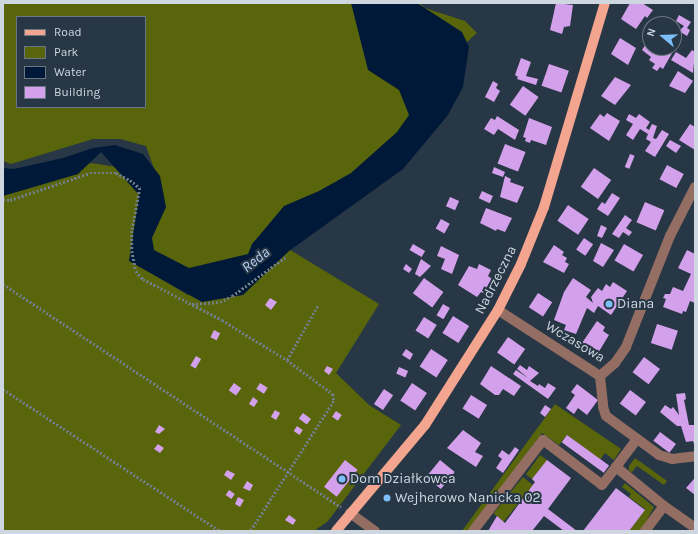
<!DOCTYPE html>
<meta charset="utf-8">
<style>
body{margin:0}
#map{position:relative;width:698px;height:534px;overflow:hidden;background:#283745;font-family:Karla,sans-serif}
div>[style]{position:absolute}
.green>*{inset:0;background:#59650b;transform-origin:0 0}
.water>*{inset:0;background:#001939}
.building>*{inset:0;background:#d3a1eb;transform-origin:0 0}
.path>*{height:2.5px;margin-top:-1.25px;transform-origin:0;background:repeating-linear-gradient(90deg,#717e89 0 2px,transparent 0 4px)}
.minor>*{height:10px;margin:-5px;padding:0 5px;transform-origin:5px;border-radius:5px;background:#956e63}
.major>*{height:10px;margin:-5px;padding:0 5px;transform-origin:5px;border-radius:5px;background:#f3a58f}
.dots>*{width:11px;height:11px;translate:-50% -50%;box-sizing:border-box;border:2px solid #283745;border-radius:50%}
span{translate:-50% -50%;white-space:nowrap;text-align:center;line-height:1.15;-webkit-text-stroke:4px #283745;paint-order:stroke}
.street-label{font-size:14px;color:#ced7e0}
.poi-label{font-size:14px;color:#ced7e0}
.left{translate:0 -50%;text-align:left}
.water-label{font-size:15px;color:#b4d0f4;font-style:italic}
.frame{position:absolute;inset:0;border:4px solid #ced7e0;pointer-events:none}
.legend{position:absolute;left:16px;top:16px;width:130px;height:92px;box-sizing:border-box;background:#283745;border:1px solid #6a7783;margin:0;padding:5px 7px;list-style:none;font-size:12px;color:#ced7e0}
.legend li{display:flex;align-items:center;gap:8px;height:20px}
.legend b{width:20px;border:1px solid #6a7783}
.north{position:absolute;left:642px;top:16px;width:40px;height:40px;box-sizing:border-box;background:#283745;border:1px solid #6a7783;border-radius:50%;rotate:289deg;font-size:11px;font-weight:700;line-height:16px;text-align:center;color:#ced7e0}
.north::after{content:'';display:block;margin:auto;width:14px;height:18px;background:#7dbef9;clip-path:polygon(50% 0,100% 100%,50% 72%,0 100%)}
</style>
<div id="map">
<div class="green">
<i style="clip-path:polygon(evenodd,3px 3px,419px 3px,425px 8px,465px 21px,477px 33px,415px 88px,421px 116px,240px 269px,188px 277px,145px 250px,156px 174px,146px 146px,120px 139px,93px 139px,11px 164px,3px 161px,3px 3px,17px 17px,145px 17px,145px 107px,17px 107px,17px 17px)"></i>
<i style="clip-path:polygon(91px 163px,130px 169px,143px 183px,149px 272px,188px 295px,217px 297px,287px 248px,379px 304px,336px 373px,369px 405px,401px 425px,328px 521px,314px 531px,3px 531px,3px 191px)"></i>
<i style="clip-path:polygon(555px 404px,621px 449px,614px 460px,605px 453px,600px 460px,567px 435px,559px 445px,542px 433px,468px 531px,462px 531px)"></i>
<i style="left:540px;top:455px;width:9px;height:24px;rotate:36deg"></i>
<i style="clip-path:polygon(635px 458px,667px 481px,664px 485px,637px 466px,632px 472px,629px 471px,629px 466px)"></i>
<i style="left:523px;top:477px;width:13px;height:47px;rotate:39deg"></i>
<i style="clip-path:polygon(625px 483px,654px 507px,641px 531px,629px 531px,645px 509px,629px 497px,631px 494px,622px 487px)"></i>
</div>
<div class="water">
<i style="clip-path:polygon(351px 3px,417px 3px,462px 32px,469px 47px,463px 87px,448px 115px,403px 169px,289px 251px,243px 295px,202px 302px,129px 261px,139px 195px,101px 152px,78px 174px,3px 196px,3px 168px,14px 169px,63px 158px,93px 148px,115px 145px,143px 154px,160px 176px,166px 207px,152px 238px,154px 250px,189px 268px,248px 254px,252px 244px,284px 206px,319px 191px,351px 173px,397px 132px,409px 115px,399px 90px,368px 70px)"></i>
</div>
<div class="building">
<i style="clip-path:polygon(556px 3px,573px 5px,570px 26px,564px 27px,562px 34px,550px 30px)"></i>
<i style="clip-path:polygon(630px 3px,642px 3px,653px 10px,647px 18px,645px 16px,636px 29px,621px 19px)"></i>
<i style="clip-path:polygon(679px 15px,691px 22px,687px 28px,690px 30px,687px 36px,679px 31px,684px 26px,676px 21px)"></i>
<i style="clip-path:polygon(620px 38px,636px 48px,628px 65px,611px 54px)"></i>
<i style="clip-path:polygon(646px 44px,656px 49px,675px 48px,663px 69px,660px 67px,657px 71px,652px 68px,655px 64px,649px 60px,651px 57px,642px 50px)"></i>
<i style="clip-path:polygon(692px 50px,695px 52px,693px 73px,671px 60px,676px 52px,686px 58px)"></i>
<i style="clip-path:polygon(521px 58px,531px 62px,526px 76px,538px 79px,536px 85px,517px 79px,518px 77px,515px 75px)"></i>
<i style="left:549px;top:64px;width:21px;height:23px;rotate:19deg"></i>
<i style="clip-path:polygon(678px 71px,693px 81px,685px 93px,669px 86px)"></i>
<i style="clip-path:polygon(615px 77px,631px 85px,615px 105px,601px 96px)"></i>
<i style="clip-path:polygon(493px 81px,498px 84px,496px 88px,500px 91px,494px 102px,485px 97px)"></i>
<i style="left:523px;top:86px;width:19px;height:23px;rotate:35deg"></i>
<i style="clip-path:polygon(607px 113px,620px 121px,609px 141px,590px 128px,600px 114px,604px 117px)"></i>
<i style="clip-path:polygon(629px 114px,636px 118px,639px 114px,650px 122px,646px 128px,649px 130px,652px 124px,657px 126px,653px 138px,656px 139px,662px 130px,669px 134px,655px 157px,645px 151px,651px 142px,646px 139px,648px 134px,640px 129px,633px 140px,626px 135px,633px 124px,626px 120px)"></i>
<i style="clip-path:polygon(497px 116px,519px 130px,515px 140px,498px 129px,494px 135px,484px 129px,491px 118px,495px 120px)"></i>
<i style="clip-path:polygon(529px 118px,552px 127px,546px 145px,531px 140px,530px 143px,525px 141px,526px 138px,523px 137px)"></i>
<i style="clip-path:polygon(690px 124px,695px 127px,695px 150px,679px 140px)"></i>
<i style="clip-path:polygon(670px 140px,681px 146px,676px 153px,666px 146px)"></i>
<i style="left:505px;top:144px;width:22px;height:21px;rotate:21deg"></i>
<i style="left:630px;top:154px;width:5px;height:14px;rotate:22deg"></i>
<i style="left:667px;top:165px;width:19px;height:16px;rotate:28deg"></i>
<i style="clip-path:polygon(494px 167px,505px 172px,503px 177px,492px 173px)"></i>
<i style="left:594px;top:168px;width:21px;height:23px;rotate:35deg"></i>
<i style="clip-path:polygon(505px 176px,511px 179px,510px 182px,524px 187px,517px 203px,500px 197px)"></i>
<i style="left:482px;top:191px;width:12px;height:8px;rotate:24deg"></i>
<i style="clip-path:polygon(612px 193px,620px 198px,608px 216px,597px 209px,602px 202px,605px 204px)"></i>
<i style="left:450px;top:197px;width:10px;height:10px;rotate:24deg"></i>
<i style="left:645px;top:202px;width:21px;height:22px;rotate:23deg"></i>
<i style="left:568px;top:205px;width:25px;height:19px;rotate:34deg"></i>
<i style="clip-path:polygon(486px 208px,512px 218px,505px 232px,497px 229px,496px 231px,480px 223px)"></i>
<i style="clip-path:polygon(625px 215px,632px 220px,626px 228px,632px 232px,629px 236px,623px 232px,619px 238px,612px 234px)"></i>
<i style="left:441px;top:219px;width:10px;height:11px;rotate:29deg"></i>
<i style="clip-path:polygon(601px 225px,607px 228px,602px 238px,597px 236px)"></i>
<i style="left:584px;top:238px;width:11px;height:14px;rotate:34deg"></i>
<i style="clip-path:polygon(601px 243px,614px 250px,603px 267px,593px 261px)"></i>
<i style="left:413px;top:244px;width:14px;height:7px;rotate:30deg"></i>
<i style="left:624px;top:244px;width:22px;height:19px;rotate:30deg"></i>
<i style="clip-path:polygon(554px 245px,564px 252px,562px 255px,567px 258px,565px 262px,569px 264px,564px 273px,543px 262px)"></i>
<i style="clip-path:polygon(441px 246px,459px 255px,452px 274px,441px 269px,445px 259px,437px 256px)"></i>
<i style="clip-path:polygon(687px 250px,695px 254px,695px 303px,690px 301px,686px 312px,683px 311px,682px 314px,663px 307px,666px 299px,663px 298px,665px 294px,670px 294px,673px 287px,683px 291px,691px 274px,678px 268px)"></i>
<i style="clip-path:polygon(421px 259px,431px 266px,420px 277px,415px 274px)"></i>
<i style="clip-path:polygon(406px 264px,412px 269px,409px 273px,403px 269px)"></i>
<i style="clip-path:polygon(479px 264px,491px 270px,488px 276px,492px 279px,483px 293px,481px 292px,477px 297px,458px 285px,469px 266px,477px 269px)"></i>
<i style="left:424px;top:278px;width:24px;height:19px;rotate:36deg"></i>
<i style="clip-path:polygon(573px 278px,591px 290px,586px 297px,593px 303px,591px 297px,598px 288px,602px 291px,606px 284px,610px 287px,613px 282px,627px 291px,611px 315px,598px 306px,594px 313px,587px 308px,576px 334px,564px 330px,566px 325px,554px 320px,564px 292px)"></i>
<i style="left:538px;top:293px;width:17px;height:17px;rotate:33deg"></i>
<i style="clip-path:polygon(270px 298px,277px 302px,271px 310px,265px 305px)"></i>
<i style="left:443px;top:304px;width:8px;height:13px;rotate:30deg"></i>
<i style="left:453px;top:316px;width:19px;height:20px;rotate:32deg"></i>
<i style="left:424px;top:317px;width:15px;height:16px;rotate:32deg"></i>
<i style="clip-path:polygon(597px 321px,605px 327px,603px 331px,609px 335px,598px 353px,582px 343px)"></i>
<i style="left:657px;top:324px;width:22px;height:20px;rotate:18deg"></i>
<i style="left:214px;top:330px;width:7px;height:8px;rotate:27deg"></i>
<i style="left:508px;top:337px;width:21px;height:19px;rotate:35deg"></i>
<i style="clip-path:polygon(406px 349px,413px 354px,410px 360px,402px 355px)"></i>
<i style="left:431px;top:349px;width:20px;height:21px;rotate:33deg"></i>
<i style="left:196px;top:356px;width:6px;height:11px;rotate:31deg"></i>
<i style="left:644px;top:357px;width:20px;height:19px;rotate:37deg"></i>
<i style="clip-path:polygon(520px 365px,527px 370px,529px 366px,539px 373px,530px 381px,538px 386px,539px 384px,545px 388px,548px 383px,556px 388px,548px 399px,513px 374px,516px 370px,528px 378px,517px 369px)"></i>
<i style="clip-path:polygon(327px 366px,333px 369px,329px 375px,324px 371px)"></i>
<i style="clip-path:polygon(491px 366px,521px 386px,514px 396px,503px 389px,499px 395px,495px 395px,480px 384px)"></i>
<i style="left:399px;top:367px;width:10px;height:7px;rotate:24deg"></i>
<i style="left:234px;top:383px;width:9px;height:9px;rotate:36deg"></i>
<i style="left:260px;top:383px;width:9px;height:7px;rotate:32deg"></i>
<i style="left:412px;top:383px;width:18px;height:21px;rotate:34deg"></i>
<i style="clip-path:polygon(577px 384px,598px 400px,587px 415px,578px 408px,574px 414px,566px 408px,575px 395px,571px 392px)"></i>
<i style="left:384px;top:389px;width:11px;height:18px;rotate:34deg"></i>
<i style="left:630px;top:390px;width:20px;height:17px;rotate:37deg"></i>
<i style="clip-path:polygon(685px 393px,686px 399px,684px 400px,689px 425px,695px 425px,695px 447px,693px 441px,686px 442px,681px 426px,677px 426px,660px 412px,665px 405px,671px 409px,673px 407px,679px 415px,676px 394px)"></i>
<i style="left:471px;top:395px;width:19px;height:16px;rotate:32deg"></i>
<i style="clip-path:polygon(253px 397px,258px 401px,254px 407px,249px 404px)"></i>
<i style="clip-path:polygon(545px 405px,551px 409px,545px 417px,540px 413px)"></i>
<i style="left:275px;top:410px;width:6px;height:8px;rotate:31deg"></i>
<i style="left:336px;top:411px;width:7px;height:7px;rotate:34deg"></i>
<i style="left:303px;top:413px;width:10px;height:7px;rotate:37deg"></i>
<i style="clip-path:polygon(159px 425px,165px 429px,159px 434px,155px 432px)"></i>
<i style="left:297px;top:426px;width:7px;height:6px;rotate:34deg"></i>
<i style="clip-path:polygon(463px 430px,481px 443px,475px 452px,483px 456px,476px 467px,447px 448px)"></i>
<i style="left:660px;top:432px;width:20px;height:11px;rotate:37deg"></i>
<i style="left:567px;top:435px;width:52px;height:9px;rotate:36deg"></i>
<i style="clip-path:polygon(158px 444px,164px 448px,160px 453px,154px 449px)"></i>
<i style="clip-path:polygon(515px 447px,519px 450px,503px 473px,496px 468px,502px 459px,498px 456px,502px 450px,509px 455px)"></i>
<i style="left:345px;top:460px;width:16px;height:34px;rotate:38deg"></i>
<i style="left:440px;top:460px;width:19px;height:22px;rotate:39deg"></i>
<i style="clip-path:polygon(547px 460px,571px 478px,548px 509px,577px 531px,564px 531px,544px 516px,532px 531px,488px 531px,497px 516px,505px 523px,535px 482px,532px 479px)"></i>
<i style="clip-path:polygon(227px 470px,235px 474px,231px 480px,224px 475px)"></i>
<i style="clip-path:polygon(694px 479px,695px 480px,695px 495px,686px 488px)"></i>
<i style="clip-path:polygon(247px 481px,253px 485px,250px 491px,243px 488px)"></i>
<i style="clip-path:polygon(616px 488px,645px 510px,629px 531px,583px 531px)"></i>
<i style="left:229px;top:490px;width:7px;height:6px;rotate:34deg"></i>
<i style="clip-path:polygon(238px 497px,244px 500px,240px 507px,235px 504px)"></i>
<i style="clip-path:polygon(289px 515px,296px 520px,293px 525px,285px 520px)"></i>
</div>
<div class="path">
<i style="left:3px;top:199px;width:7px;rotate:8deg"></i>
<i style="left:10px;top:200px;width:84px;rotate:-18.6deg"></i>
<i style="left:90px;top:173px;width:26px"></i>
<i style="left:116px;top:173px;width:16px;rotate:27deg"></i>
<i style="left:130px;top:180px;width:13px;rotate:39deg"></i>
<i style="left:140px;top:188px;width:44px;rotate:100.5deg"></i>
<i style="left:132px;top:231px;width:20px;rotate:90deg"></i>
<i style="left:132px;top:251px;width:20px;rotate:79deg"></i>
<i style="left:136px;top:271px;width:11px;rotate:49deg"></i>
<i style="left:143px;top:279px;width:89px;rotate:27.4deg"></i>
<i style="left:222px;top:320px;width:76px;rotate:31.6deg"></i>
<i style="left:287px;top:360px;width:57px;rotate:36.5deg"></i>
<i style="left:333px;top:394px;width:7px;rotate:82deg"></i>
<i style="left:334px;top:401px;width:154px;rotate:122.6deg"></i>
<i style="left:3px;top:284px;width:405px;rotate:33.4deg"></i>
<i style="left:192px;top:304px;width:28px;rotate:-4deg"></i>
<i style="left:220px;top:302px;width:13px;rotate:-27deg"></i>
<i style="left:232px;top:296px;width:68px;rotate:-36deg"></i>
<i style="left:287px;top:360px;width:63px;rotate:-60.6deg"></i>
<i style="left:3px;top:389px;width:259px;rotate:33.2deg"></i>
</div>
<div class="minor">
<i style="left:498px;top:310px;width:121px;rotate:32.9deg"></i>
<i style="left:600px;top:376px;width:20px;rotate:-41deg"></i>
<i style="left:615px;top:363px;width:19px;rotate:-55deg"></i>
<i style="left:626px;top:347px;width:119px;rotate:-68.4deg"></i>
<i style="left:670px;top:236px;width:55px;rotate:-63deg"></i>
<i style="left:600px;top:376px;width:31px;rotate:84deg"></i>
<i style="left:603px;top:407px;width:9px;rotate:72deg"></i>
<i style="left:606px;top:416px;width:66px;rotate:36.3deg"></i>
<i style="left:659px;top:455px;width:14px;rotate:17deg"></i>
<i style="left:672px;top:459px;width:23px;rotate:-7deg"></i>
<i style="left:637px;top:439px;width:35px;rotate:127deg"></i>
<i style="left:616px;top:467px;width:62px;rotate:39.1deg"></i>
<i style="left:350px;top:513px;width:31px;rotate:36deg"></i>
<i style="left:473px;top:531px;width:115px;rotate:-52.4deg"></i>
<i style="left:543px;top:440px;width:74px;rotate:37.3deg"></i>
<i style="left:602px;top:485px;width:23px;rotate:-52deg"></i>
<i style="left:645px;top:531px;width:31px;rotate:-53deg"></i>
<i style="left:664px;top:506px;width:38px;rotate:35deg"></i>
</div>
<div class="major">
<i style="left:336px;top:531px;width:138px;rotate:-50deg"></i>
<i style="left:425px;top:425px;width:136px;rotate:-57.6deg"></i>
<i style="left:498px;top:310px;width:51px;rotate:-63.4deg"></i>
<i style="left:521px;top:264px;width:61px;rotate:-68deg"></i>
<i style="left:544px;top:207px;width:213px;rotate:-73.4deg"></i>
</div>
<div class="dots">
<i style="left:609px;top:304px;background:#7dbef9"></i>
<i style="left:342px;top:479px;background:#7dbef9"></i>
<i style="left:387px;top:498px;background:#7dbef9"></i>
</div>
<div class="street-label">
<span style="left:496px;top:280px;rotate:-63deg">Nadrzeczna</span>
<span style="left:575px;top:342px;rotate:31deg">Wczasowa</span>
</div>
<div class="poi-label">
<span class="left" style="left:617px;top:304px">Diana</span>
<span class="left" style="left:350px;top:479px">Dom Działkowca</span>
<span class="left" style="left:395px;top:498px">Wejherowo Nanicka 02</span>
</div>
<div class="water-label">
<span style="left:256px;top:260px;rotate:-38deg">Reda</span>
</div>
<div class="frame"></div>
<ul class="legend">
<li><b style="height:5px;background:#f3a58f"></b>Road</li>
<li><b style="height:11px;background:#59650b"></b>Park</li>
<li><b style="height:11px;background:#001939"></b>Water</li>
<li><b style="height:11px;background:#d3a1eb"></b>Building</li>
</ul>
<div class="north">N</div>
</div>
